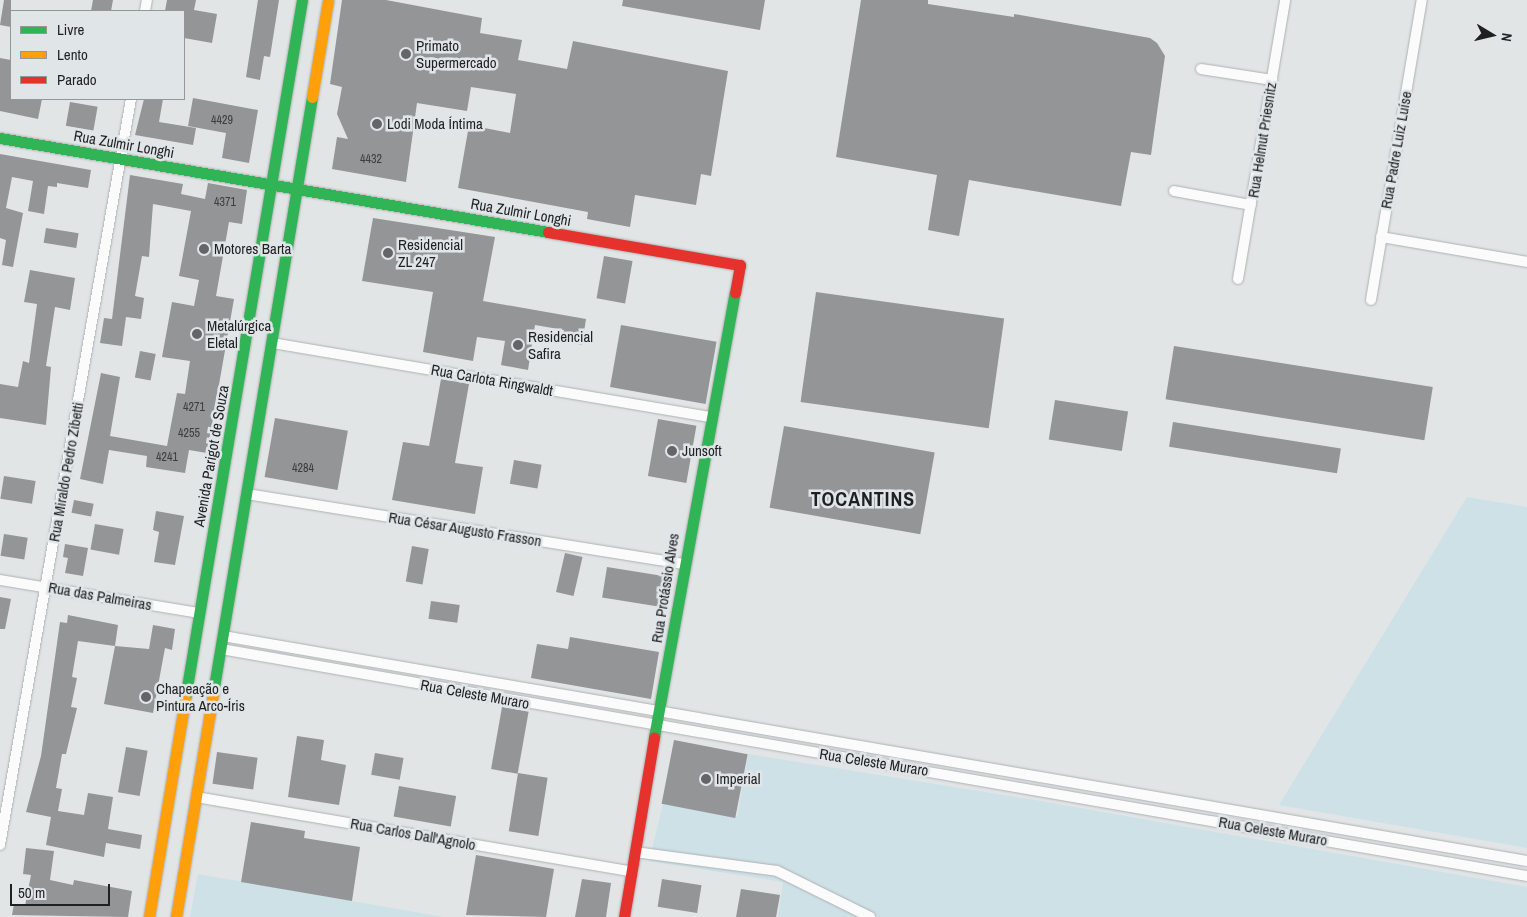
<!DOCTYPE html>
<meta charset="utf-8">
<style>
body{margin:0}
#map{position:relative;width:1527px;height:917px;overflow:hidden;background:#e2e5e6;font-family:"Archivo Narrow",sans-serif}
div>[style]{position:absolute}
.green>*{inset:0;background:#cde1e7}
.building>*{inset:0;background:#939596;transform-origin:0 0}
.roads{filter:drop-shadow(0 0 1px #aeb0b1) drop-shadow(0 0 1px #aeb0b1)}
.street>*{height:10px;margin:-5px;padding:0 5px;transform-origin:5px;border-radius:5px;background:#fbfbfb}
.fast>*{height:11px;margin:-5.5px;padding:0 5.5px;transform-origin:5.5px;border-radius:5.5px;background:#30b455}
.slow>*{height:11px;margin:-5.5px;padding:0 5.5px;transform-origin:5.5px;border-radius:5.5px;background:#ff9f0a}
.jam>*{height:11px;margin:-5.5px;padding:0 5.5px;transform-origin:5.5px;border-radius:5.5px;background:#e5322d}
.dots>*{width:14px;height:14px;translate:-50% -50%;box-sizing:border-box;border:2px solid #e0e6e8;border-radius:50%}
span{translate:-50% -50%;white-space:nowrap;text-align:center;line-height:1.15;-webkit-text-stroke:5px #e0e6e8;paint-order:stroke}
.number-label{font-size:12px;color:#3b3d3e}
.number-label span{-webkit-text-stroke-width:0}
.poi-label{font-size:15px;color:#1e2021}
.left{translate:0 -50%;text-align:left}
.street-label{font-size:15px;color:#1e2021}
.district-label{font-size:20px;color:#1e2021;font-weight:700;letter-spacing:1px}
.legend{position:absolute;left:10px;top:10px;width:175px;height:90px;box-sizing:border-box;background:#e0e6e8;border:1px solid #929798;margin:0;padding:6px 9px;list-style:none;font-size:15px;color:#1e2021}
.legend li{display:flex;align-items:center;gap:10px;height:25px}
.legend b{width:25px;border:1px solid #929798}
.north{position:absolute;left:1467px;top:10px;width:50px;height:50px;-webkit-text-stroke:4px #e0e6e8;paint-order:stroke;rotate:99deg;font-size:14px;font-weight:700;line-height:20px;text-align:center;color:#1e2021}
.north::after{content:'';display:block;margin:auto;width:18px;height:22px;background:#1e2021;clip-path:polygon(50% 0,100% 100%,50% 72%,0 100%)}
.scale{position:absolute;left:10px;top:884px;width:100px;height:22px;box-sizing:border-box;border:2px solid #1e2021;border-top:0;padding-left:6px;font-size:15px;line-height:18px;white-space:nowrap;color:#1e2021;-webkit-text-stroke:4px #e0e6e8;paint-order:stroke}
</style>
<div id="map">
<div class="green">
<i style="clip-path:polygon(1467px 497px,1527px 507px,1527px 848px,1279px 805px)"></i>
<i style="clip-path:polygon(748px 754px,1041px 801px,1527px 887px,1527px 917px,778px 917px,783px 882px,649px 861px,663px 804px,737px 817px)"></i>
<i style="clip-path:polygon(198px 874px,443px 917px,190px 917px)"></i>
</div>
<div class="building">
<i style="clip-path:polygon(4px 0,11px 0,11px 27px,0 25px)"></i>
<i style="clip-path:polygon(93px 0,113px 0,111px 11px,91px 11px)"></i>
<i style="clip-path:polygon(167px 0,196px 0,194px 10px,217px 14px,212px 43px,184px 38px,184px 11px,165px 11px)"></i>
<i style="clip-path:polygon(258px 0,279px 0,270px 57px,264px 56px,260px 80px,246px 77px)"></i>
<i style="clip-path:polygon(342px 0,386px 0,482px 18px,480px 33px,522px 40px,518px 60px,567px 69px,573px 41px,728px 71px,711px 176px,701px 174px,696px 205px,635px 195px,630px 227px,587px 219px,588px 212px,458px 188px,469px 125px,510px 133px,516px 94px,471px 87px,467px 111px,417px 103px,406px 182px,332px 169px,337px 137px,348px 139px,337px 114px,342px 87px,330px 84px)"></i>
<i style="clip-path:polygon(623px 0,765px 0,760px 30px,622px 6px)"></i>
<i style="clip-path:polygon(861px 0,928px 0,928px 4px,1014px 17px,1014px 14px,1150px 38px,1157px 43px,1165px 56px,1151px 155px,1131px 152px,1121px 206px,969px 180px,959px 236px,928px 230px,937px 175px,836px 157px)"></i>
<i style="clip-path:polygon(0 58px,11px 60px,11px 99px,42px 99px,38px 119px,0 111px)"></i>
<i style="clip-path:polygon(193px 98px,258px 110px,249px 163px,222px 158px,226px 133px,188px 126px)"></i>
<i style="clip-path:polygon(144px 99px,163px 99px,159px 122px,196px 128px,193px 145px,135px 135px)"></i>
<i style="left:70px;top:102px;width:28px;height:24px;rotate:10deg"></i>
<i style="clip-path:polygon(0 154px,91px 170px,88px 188px,57px 183px,57px 187px,48px 186px,44px 214px,28px 211px,33px 181px,12px 177px,6px 208px,23px 213px,13px 267px,2px 265px,6px 240px,0 238px)"></i>
<i style="clip-path:polygon(130px 175px,183px 184px,181px 194px,205px 199px,208px 183px,247px 190px,242px 224px,229px 222px,216px 296px,234px 299px,207px 453px,189px 450px,185px 473px,146px 467px,147px 456px,109px 450px,103px 484px,80px 479px,101px 373px,120px 377px,110px 436px,167px 446px,177px 393px,185px 394px,190px 361px,162px 357px,172px 302px,194px 306px,199px 280px,179px 276px,191px 211px,153px 204px,149px 257px,142px 256px,135px 296px,144px 298px,141px 319px,126px 317px,122px 346px,100px 343px,104px 318px,112px 319px)"></i>
<i style="clip-path:polygon(373px 218px,495px 237px,483px 301px,586px 319px,582px 345px,562px 341px,564px 330px,535px 325px,528px 370px,501px 365px,505px 341px,477px 337px,473px 361px,423px 352px,433px 292px,362px 281px)"></i>
<i style="left:46px;top:228px;width:33px;height:15px;rotate:9deg"></i>
<i style="left:604px;top:256px;width:29px;height:43px;rotate:10deg"></i>
<i style="clip-path:polygon(30px 270px,75px 278px,70px 310px,55px 307px,46px 366px,51px 367px,46px 425px,0 418px,0 384px,18px 387px,23px 361px,29px 363px,37px 304px,24px 302px)"></i>
<i style="left:816px;top:292px;width:190px;height:111px;rotate:8deg"></i>
<i style="left:621px;top:325px;width:97px;height:63px;rotate:10deg"></i>
<i style="left:1174px;top:346px;width:262px;height:54px;rotate:9deg"></i>
<i style="left:140px;top:351px;width:16px;height:27px;rotate:11deg"></i>
<i style="clip-path:polygon(441px 379px,469px 384px,455px 463px,483px 467px,475px 514px,392px 500px,403px 442px,429px 446px)"></i>
<i style="left:1055px;top:400px;width:74px;height:40px;rotate:9deg"></i>
<i style="left:275px;top:418px;width:74px;height:60px;rotate:10deg"></i>
<i style="left:658px;top:419px;width:39px;height:58px;rotate:10deg"></i>
<i style="left:1173px;top:422px;width:170px;height:25px;rotate:9deg"></i>
<i style="left:784px;top:426px;width:153px;height:83px;rotate:10deg"></i>
<i style="left:514px;top:460px;width:28px;height:24px;rotate:10deg"></i>
<i style="left:4px;top:476px;width:32px;height:23px;rotate:9deg"></i>
<i style="left:74px;top:500px;width:20px;height:13px;rotate:11deg"></i>
<i style="clip-path:polygon(156px 511px,184px 516px,175px 565px,154px 562px,159px 532px,153px 530px)"></i>
<i style="left:95px;top:524px;width:29px;height:26px;rotate:10deg"></i>
<i style="left:4px;top:534px;width:24px;height:22px;rotate:9deg"></i>
<i style="clip-path:polygon(65px 544px,88px 548px,83px 576px,65px 573px,68px 558px,63px 557px)"></i>
<i style="left:412px;top:546px;width:17px;height:36px;rotate:10deg"></i>
<i style="left:565px;top:553px;width:18px;height:40px;rotate:13deg"></i>
<i style="left:607px;top:567px;width:60px;height:31px;rotate:9deg"></i>
<i style="clip-path:polygon(0 597px,11px 599px,5px 629px,0 629px)"></i>
<i style="left:431px;top:601px;width:29px;height:18px;rotate:8deg"></i>
<i style="clip-path:polygon(68px 615px,118px 625px,115px 646px,78px 641px,72px 677px,77px 678px,71px 707px,77px 708px,66px 754px,62px 754px,56px 788px,62px 789px,58px 811px,84px 815px,88px 793px,113px 797px,108px 829px,142px 835px,140px 849px,106px 843px,104px 857px,46px 845px,51px 817px,26px 812px,41px 756px,60px 622px,67px 623px)"></i>
<i style="clip-path:polygon(153px 625px,175px 629px,172px 650px,165px 648px,153px 713px,104px 704px,115px 646px,149px 649px)"></i>
<i style="clip-path:polygon(570px 637px,659px 652px,651px 699px,531px 678px,537px 644px,568px 649px)"></i>
<i style="left:502px;top:707px;width:27px;height:63px;rotate:10deg"></i>
<i style="clip-path:polygon(297px 736px,324px 740px,321px 760px,346px 765px,339px 805px,288px 797px)"></i>
<i style="left:674px;top:740px;width:75px;height:65px;rotate:11deg"></i>
<i style="left:126px;top:747px;width:22px;height:46px;rotate:10deg"></i>
<i style="left:217px;top:752px;width:41px;height:32px;rotate:8deg"></i>
<i style="left:375px;top:753px;width:29px;height:22px;rotate:10deg"></i>
<i style="left:518px;top:773px;width:30px;height:59px;rotate:9deg"></i>
<i style="left:399px;top:786px;width:58px;height:31px;rotate:10deg"></i>
<i style="clip-path:polygon(251px 822px,305px 831px,304px 838px,360px 847px,352px 901px,241px 882px)"></i>
<i style="clip-path:polygon(26px 848px,54px 851px,50px 880px,73px 885px,74px 880px,132px 891px,128px 917px,12px 915px,14px 904px,25px 906px,31px 875px,23px 874px)"></i>
<i style="clip-path:polygon(476px 855px,554px 869px,546px 917px,466px 915px)"></i>
<i style="clip-path:polygon(582px 879px,611px 883px,606px 917px,575px 917px)"></i>
<i style="left:662px;top:879px;width:40px;height:28px;rotate:9deg"></i>
<i style="clip-path:polygon(741px 889px,780px 895px,776px 917px,736px 917px)"></i>
</div>
<div class="roads">
<div class="street">
<i style="left:145px;top:11px;width:11px;rotate:-80deg"></i>
<i style="left:1201px;top:69px;width:72px;rotate:8.8deg"></i>
<i style="left:1174px;top:191px;width:78px;rotate:10.3deg"></i>
<i style="left:1381px;top:237px;width:148px;rotate:9.7deg"></i>
<i style="left:1238px;top:279px;width:283px;rotate:-80.4deg"></i>
<i style="left:1371px;top:300px;width:304px;rotate:-80.4deg"></i>
<i style="left:272px;top:343px;width:445px;rotate:9.6deg"></i>
<i style="left:247px;top:494px;width:442px;rotate:9.1deg"></i>
<i style="left:0;top:580px;width:202px;rotate:9.4deg"></i>
<i style="left:223px;top:636px;width:1323px;rotate:9.79deg"></i>
<i style="left:221px;top:649px;width:1326px;rotate:9.86deg"></i>
<i style="left:196px;top:797px;width:441px;rotate:9.7deg"></i>
<i style="left:0;top:845px;width:757px;rotate:-80.04deg"></i>
<i style="left:635px;top:852px;width:143px;rotate:7.6deg"></i>
<i style="left:777px;top:871px;width:104px;rotate:26.3deg"></i>
</div>
<div class="fast">
<i style="left:0;top:138px;width:556px;rotate:9.73deg"></i>
<i style="left:213px;top:693px;width:604px;rotate:-80.57deg"></i>
<i style="left:185px;top:699px;width:709px;rotate:-80.5deg"></i>
<i style="left:654px;top:737px;width:451px;rotate:-79.7deg"></i>
</div>
<div class="slow">
<i style="left:312px;top:97px;width:98px;rotate:-80.6deg"></i>
<i style="left:149px;top:917px;width:221px;rotate:-80.6deg"></i>
<i style="left:176px;top:917px;width:227px;rotate:-80.6deg"></i>
</div>
<div class="jam">
<i style="left:548px;top:232px;width:195px;rotate:9.8deg"></i>
<i style="left:740px;top:265px;width:28px;rotate:100deg"></i>
<i style="left:624px;top:917px;width:182px;rotate:-80.5deg"></i>
</div>
</div>
<div class="dots">
<i style="left:406px;top:54px;background:#636566"></i>
<i style="left:377px;top:124px;background:#636566"></i>
<i style="left:204px;top:249px;background:#636566"></i>
<i style="left:388px;top:253px;background:#636566"></i>
<i style="left:197px;top:334px;background:#636566"></i>
<i style="left:518px;top:345px;background:#636566"></i>
<i style="left:672px;top:451px;background:#636566"></i>
<i style="left:146px;top:697px;background:#636566"></i>
<i style="left:706px;top:779px;background:#636566"></i>
</div>
<div class="number-label">
<span style="left:222px;top:121px">4429</span>
<span style="left:371px;top:160px">4432</span>
<span style="left:225px;top:203px">4371</span>
<span style="left:194px;top:408px">4271</span>
<span style="left:189px;top:434px">4255</span>
<span style="left:167px;top:458px">4241</span>
<span style="left:303px;top:469px">4284</span>
</div>
<div class="poi-label">
<span class="left" style="left:416px;top:54px">Primato<br>Supermercado</span>
<span class="left" style="left:387px;top:124px">Lodi Moda Íntima</span>
<span class="left" style="left:398px;top:253px">Residencial<br>ZL 247</span>
<span class="left" style="left:214px;top:249px">Motores Barta</span>
<span class="left" style="left:207px;top:334px">Metalúrgica<br>Eletal</span>
<span class="left" style="left:528px;top:345px">Residencial<br>Safira</span>
<span class="left" style="left:682px;top:451px">Junsoft</span>
<span class="left" style="left:156px;top:697px">Chapeação e<br>Pintura Arco-Íris</span>
<span class="left" style="left:716px;top:779px">Imperial</span>
</div>
<div class="street-label">
<span style="left:1262px;top:140px;rotate:-81deg">Rua Helmut Priesnitz</span>
<span style="left:124px;top:144px;rotate:10deg">Rua Zulmir Longhi</span>
<span style="left:1396px;top:150px;rotate:-80deg">Rua Padre Luiz Luíse</span>
<span style="left:521px;top:212px;rotate:10deg">Rua Zulmir Longhi</span>
<span style="left:492px;top:380px;rotate:10deg">Rua Carlota Ringwaldt</span>
<span style="left:211px;top:456px;rotate:-80deg">Avenida Parigot de Souza</span>
<span style="left:66px;top:472px;rotate:-80deg">Rua Miraldo Pedro Zibetti</span>
<span style="left:465px;top:529px;rotate:9deg">Rua César Augusto Frasson</span>
<span style="left:665px;top:588px;rotate:-81deg">Rua Protássio Alves</span>
<span style="left:100px;top:596px;rotate:10deg">Rua das Palmeiras</span>
<span style="left:475px;top:694px;rotate:10deg">Rua Celeste Muraro</span>
<span style="left:874px;top:762px;rotate:9deg">Rua Celeste Muraro</span>
<span style="left:1273px;top:831px;rotate:10deg">Rua Celeste Muraro</span>
<span style="left:413px;top:834px;rotate:10deg">Rua Carlos Dall'Agnolo</span>
</div>
<div class="district-label">
<span style="left:863px;top:498px">TOCANTINS</span>
</div>
<ul class="legend">
<li><b style="height:6px;background:#30b455"></b>Livre</li>
<li><b style="height:6px;background:#ff9f0a"></b>Lento</li>
<li><b style="height:6px;background:#e5322d"></b>Parado</li>
</ul>
<div class="north">N</div>
<div class="scale">50 m</div>
</div>
